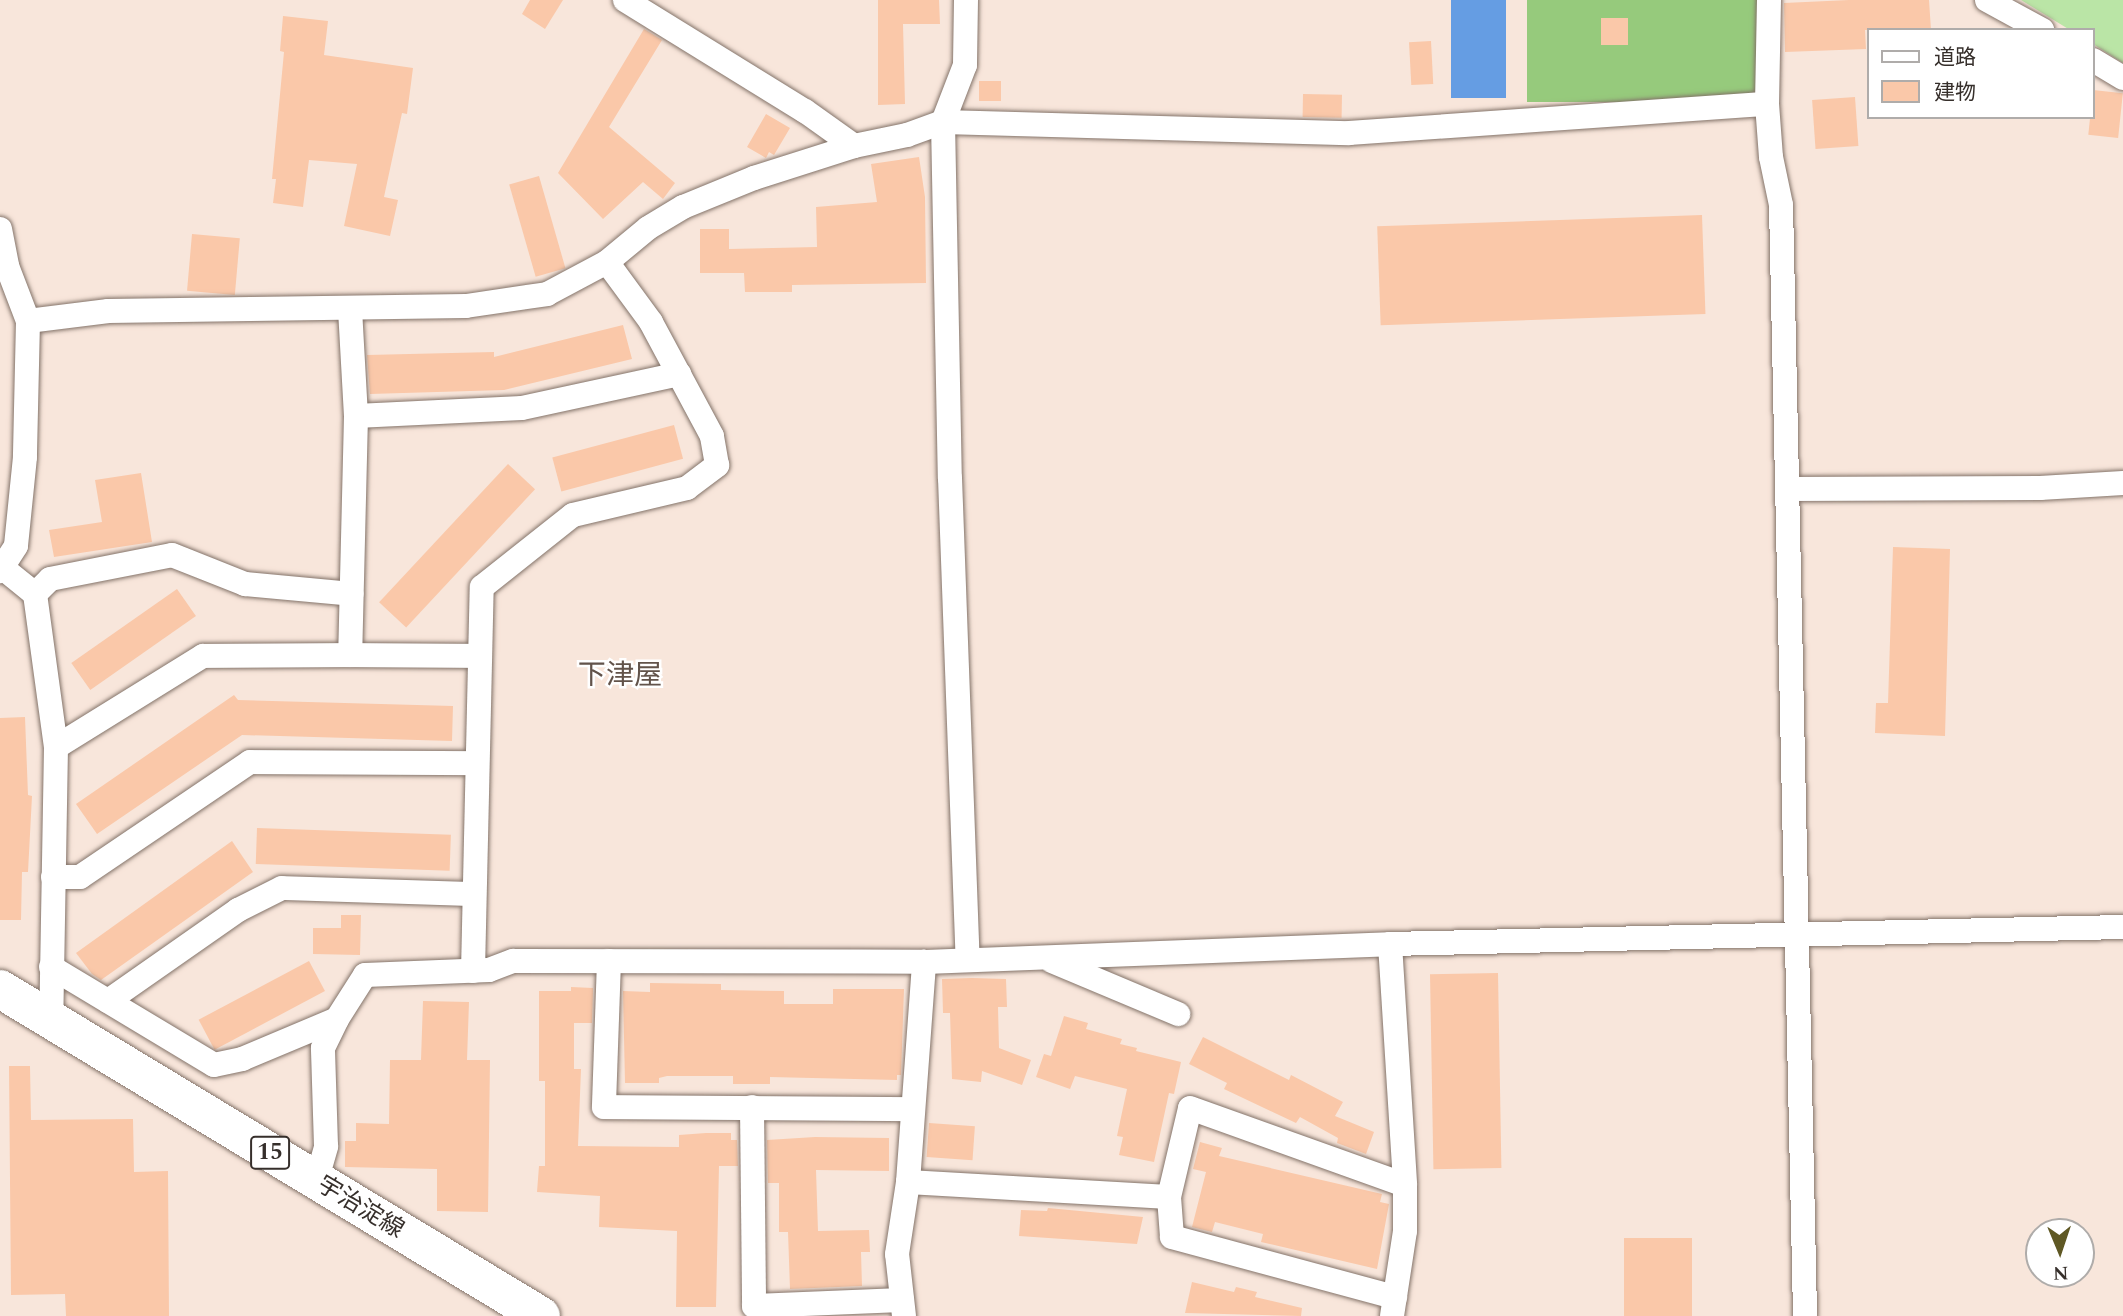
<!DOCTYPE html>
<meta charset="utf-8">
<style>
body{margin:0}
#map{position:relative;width:2123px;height:1316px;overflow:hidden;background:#f8e6db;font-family:Spectral,"Noto Sans JP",serif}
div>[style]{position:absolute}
.green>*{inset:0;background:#bae5a6}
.forest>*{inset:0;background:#96ca7c;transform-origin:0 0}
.water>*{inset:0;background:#659de3;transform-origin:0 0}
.building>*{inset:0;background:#fac8a9;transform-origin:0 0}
.roads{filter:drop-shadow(0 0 2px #837369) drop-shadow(0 0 2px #837369)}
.minor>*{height:24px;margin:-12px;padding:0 12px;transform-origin:12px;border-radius:12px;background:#fff}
.primary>*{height:38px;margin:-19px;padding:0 19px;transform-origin:19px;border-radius:19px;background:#fff}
span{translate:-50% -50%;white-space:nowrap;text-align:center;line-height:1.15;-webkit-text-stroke:5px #fff;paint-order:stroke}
.shield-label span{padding:2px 5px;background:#fff;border:2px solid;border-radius:5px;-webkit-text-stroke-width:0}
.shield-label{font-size:23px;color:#362f2b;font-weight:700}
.street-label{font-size:24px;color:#362f2b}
.quarter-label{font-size:28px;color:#62534a}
.legend{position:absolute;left:1867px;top:28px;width:228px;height:91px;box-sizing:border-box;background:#fff;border:2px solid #afacaa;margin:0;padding:9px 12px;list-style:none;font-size:21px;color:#362f2b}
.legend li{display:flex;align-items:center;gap:14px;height:35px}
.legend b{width:35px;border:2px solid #afacaa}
.north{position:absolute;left:2025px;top:1218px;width:70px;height:70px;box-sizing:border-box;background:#fff;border:2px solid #afacaa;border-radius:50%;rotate:178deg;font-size:19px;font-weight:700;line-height:28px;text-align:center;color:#362f2b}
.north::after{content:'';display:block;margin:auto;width:24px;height:32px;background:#5f5824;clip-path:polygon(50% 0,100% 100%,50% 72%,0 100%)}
</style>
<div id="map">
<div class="green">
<i style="clip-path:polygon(2021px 0,2123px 0,2123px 63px,2093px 44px,2093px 30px,2070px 30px)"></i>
</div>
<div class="forest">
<i style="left:1527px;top:0;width:236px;height:102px"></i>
</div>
<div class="water">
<i style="left:1451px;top:0;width:55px;height:98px"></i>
</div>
<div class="building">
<i style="clip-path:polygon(530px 0,563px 0,545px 29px,522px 14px)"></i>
<i style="clip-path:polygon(878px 0,939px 0,940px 24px,903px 24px,905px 104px,878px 105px)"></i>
<i style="clip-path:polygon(1849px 0,1929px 0,1931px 30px,1865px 30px,1866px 49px,1785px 52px,1784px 3px)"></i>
<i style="clip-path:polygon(283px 16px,328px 21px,324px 55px,413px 68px,407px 114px,402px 113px,384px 197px,398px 200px,390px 236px,344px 226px,357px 164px,309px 160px,303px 207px,273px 203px,276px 179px,272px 179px,284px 52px,280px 51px)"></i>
<i style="left:1601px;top:18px;width:27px;height:27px"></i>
<i style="clip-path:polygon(644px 29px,662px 40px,609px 127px,675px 183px,663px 199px,643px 182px,603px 219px,558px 173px)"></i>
<i style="left:1431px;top:41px;width:43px;height:22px;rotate:87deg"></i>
<i style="left:979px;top:81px;width:22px;height:20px"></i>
<i style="left:2093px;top:90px;width:30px;height:45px;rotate:6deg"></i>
<i style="left:1303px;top:94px;width:39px;height:23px;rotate:1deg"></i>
<i style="left:1855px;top:97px;width:49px;height:43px;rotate:86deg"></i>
<i style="clip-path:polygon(766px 114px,790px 128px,774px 155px,769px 152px,766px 158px,747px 147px)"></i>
<i style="clip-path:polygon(919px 157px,925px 197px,926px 283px,792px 285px,792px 292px,745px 292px,744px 273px,700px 273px,700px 229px,729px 229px,729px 249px,817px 247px,816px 207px,877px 202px,871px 164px)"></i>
<i style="left:539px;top:176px;width:96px;height:31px;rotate:74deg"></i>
<i style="left:1702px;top:215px;width:99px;height:325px;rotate:88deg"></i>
<i style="left:192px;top:234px;width:48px;height:57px;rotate:5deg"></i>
<i style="clip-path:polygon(623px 325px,632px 359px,504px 390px,370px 394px,367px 355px,494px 352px,494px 357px)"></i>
<i style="left:674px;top:425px;width:35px;height:126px;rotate:75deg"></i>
<i style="left:508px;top:464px;width:37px;height:189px;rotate:43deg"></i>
<i style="clip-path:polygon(141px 473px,152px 542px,54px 557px,49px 530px,102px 522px,95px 480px)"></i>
<i style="clip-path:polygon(1893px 547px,1950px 549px,1945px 736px,1875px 733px,1876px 703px,1888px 703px)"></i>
<i style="left:177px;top:589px;width:33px;height:129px;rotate:55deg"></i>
<i style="clip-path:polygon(234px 695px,238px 700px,453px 706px,452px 741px,242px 735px,97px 834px,76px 804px)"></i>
<i style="clip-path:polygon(25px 717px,28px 795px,32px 796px,28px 872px,22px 872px,21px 920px,0 920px,0 718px)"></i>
<i style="left:257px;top:828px;width:194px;height:36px;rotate:2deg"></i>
<i style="clip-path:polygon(232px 841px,253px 872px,101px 980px,92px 974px,76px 953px)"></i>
<i style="clip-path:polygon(341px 915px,361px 915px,360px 955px,313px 954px,313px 928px,341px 928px)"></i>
<i style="left:309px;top:961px;width:34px;height:125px;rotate:62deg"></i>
<i style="left:1498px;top:973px;width:195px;height:68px;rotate:89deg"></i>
<i style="clip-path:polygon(972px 978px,1006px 979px,1007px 1007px,998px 1007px,999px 1048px,1031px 1060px,1022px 1085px,982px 1071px,981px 1082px,952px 1079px,950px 1013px,943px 1013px,942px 979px)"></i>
<i style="clip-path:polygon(650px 983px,721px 984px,721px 990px,784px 991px,784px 1004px,833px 1004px,833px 989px,904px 989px,901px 1075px,897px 1075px,897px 1080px,770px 1077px,770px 1084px,733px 1084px,733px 1076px,667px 1076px,659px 1078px,659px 1083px,625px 1083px,623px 991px,650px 992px)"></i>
<i style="clip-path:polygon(571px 987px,593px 988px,593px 991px,592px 1023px,574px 1023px,574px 1069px,581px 1069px,578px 1146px,679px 1147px,679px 1135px,706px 1133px,731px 1133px,731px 1140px,737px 1140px,738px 1166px,719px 1166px,716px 1307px,676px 1307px,677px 1231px,599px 1227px,600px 1196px,537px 1192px,539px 1166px,545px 1166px,545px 1081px,539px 1081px,539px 991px,571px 991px)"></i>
<i style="clip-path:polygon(423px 1001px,469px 1002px,467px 1060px,490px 1060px,488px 1212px,437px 1211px,437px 1169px,345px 1167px,345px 1141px,356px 1141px,356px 1123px,389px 1124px,390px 1060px,421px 1060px)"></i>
<i style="clip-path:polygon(1064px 1016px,1088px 1023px,1086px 1029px,1122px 1039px,1120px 1044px,1137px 1048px,1136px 1051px,1181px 1062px,1174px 1094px,1169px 1093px,1154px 1162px,1119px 1155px,1123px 1137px,1117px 1136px,1127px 1089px,1075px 1076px,1070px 1089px,1036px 1077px,1044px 1054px,1051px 1056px)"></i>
<i style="clip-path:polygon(1203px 1037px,1289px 1080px,1291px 1075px,1343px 1102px,1335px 1116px,1374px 1132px,1366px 1154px,1337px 1143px,1338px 1138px,1300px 1117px,1296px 1123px,1224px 1089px,1227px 1083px,1189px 1064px)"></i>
<i style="clip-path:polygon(9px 1066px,30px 1066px,31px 1120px,133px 1119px,134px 1172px,168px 1171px,169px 1316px,66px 1316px,65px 1294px,11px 1295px)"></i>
<i style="left:929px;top:1123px;width:46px;height:34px;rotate:4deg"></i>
<i style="clip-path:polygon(815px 1137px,889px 1138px,889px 1171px,816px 1170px,818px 1231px,869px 1230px,870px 1252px,861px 1252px,862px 1286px,790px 1289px,788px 1232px,779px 1232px,779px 1183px,768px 1183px,767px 1140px)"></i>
<i style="clip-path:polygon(1200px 1142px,1222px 1148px,1219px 1156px,1382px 1194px,1380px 1202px,1389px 1204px,1377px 1269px,1261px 1242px,1263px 1234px,1215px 1222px,1212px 1232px,1192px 1227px,1206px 1172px,1193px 1169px)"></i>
<i style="clip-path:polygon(1048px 1208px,1143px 1217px,1137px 1244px,1019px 1236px,1021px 1210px,1047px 1211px)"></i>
<i style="left:1692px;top:1238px;width:78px;height:68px;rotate:90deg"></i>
<i style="clip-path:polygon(1192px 1282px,1234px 1292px,1236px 1287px,1257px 1292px,1255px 1297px,1302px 1308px,1301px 1316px,1185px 1313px)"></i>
</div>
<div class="roads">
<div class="minor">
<i style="left:625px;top:0;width:211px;rotate:31.7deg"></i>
<i style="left:805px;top:111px;width:60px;rotate:35.5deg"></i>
<i style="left:966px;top:0;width:65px;rotate:90.9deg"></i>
<i style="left:965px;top:65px;width:61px;rotate:111.1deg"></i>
<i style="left:943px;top:122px;width:356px;rotate:88.9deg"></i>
<i style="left:950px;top:478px;width:481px;rotate:87.9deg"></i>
<i style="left:1769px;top:0;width:104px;rotate:91.1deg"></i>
<i style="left:1767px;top:104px;width:53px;rotate:85.7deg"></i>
<i style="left:1771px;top:157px;width:49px;rotate:78.2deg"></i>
<i style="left:1781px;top:205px;width:1111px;rotate:88.76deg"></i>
<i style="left:1987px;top:0;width:63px;rotate:28.6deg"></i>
<i style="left:2093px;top:60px;width:35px;rotate:31deg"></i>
<i style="left:0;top:229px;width:38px;rotate:79deg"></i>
<i style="left:7px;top:266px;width:59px;rotate:69.1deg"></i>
<i style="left:28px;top:321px;width:136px;rotate:91.3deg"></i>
<i style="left:25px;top:457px;width:89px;rotate:95.8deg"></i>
<i style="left:16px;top:546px;width:30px;rotate:123deg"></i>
<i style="left:350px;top:309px;width:107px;rotate:86.8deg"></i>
<i style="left:356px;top:416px;width:239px;rotate:91.4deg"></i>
<i style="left:350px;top:655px;width:130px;rotate:0.4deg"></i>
<i style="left:28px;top:321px;width:81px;rotate:-7.1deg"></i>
<i style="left:108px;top:311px;width:358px;rotate:-0.8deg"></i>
<i style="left:466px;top:306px;width:82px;rotate:-8.4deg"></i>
<i style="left:547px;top:294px;width:68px;rotate:-28.1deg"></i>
<i style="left:607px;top:262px;width:53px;rotate:-39.7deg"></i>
<i style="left:648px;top:228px;width:41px;rotate:-31deg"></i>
<i style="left:683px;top:207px;width:77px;rotate:-22.2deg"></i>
<i style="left:754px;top:178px;width:105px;rotate:-17.7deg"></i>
<i style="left:854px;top:146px;width:54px;rotate:-11.7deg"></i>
<i style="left:907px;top:135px;width:38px;rotate:-20deg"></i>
<i style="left:943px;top:122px;width:406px;rotate:1.6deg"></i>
<i style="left:1349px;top:133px;width:419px;rotate:-4deg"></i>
<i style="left:356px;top:416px;width:166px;rotate:-2.8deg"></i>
<i style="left:522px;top:408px;width:161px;rotate:-12.2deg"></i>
<i style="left:1788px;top:489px;width:252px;rotate:-0.2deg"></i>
<i style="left:2040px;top:488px;width:83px;rotate:-3.4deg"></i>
<i style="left:4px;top:569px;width:40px;rotate:39deg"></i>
<i style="left:35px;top:594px;width:154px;rotate:82.2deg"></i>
<i style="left:56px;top:747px;width:273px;rotate:91deg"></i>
<i style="left:35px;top:594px;width:21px;rotate:-45deg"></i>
<i style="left:50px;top:579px;width:124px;rotate:-11.1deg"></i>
<i style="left:172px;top:555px;width:79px;rotate:21.7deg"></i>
<i style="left:245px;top:584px;width:107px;rotate:5.3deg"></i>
<i style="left:56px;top:747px;width:173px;rotate:-31.8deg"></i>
<i style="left:203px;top:656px;width:147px;rotate:-0.4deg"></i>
<i style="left:53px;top:877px;width:27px"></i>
<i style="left:80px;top:877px;width:205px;rotate:-34.1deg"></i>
<i style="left:250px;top:762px;width:227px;rotate:0.3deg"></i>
<i style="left:1390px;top:944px;width:241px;rotate:86.4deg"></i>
<i style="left:1405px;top:1185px;width:46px;rotate:90deg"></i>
<i style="left:1405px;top:1231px;width:86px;rotate:98.7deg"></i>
<i style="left:609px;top:961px;width:146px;rotate:92deg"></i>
<i style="left:604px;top:1107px;width:308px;rotate:0.4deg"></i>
<i style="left:1052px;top:961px;width:137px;rotate:22.8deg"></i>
<i style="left:51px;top:967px;width:190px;rotate:31deg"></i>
<i style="left:214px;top:1065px;width:29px;rotate:-12deg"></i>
<i style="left:242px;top:1059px;width:103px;rotate:-22.8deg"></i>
<i style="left:473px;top:971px;width:384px;rotate:-88.7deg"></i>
<i style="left:482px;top:587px;width:116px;rotate:-38.4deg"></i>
<i style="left:573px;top:515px;width:117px;rotate:-13.3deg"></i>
<i style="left:687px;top:488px;width:38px;rotate:-37deg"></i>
<i style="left:717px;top:465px;width:29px;rotate:-100deg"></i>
<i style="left:712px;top:436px;width:129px;rotate:-118.2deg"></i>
<i style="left:651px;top:322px;width:74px;rotate:-126.3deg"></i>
<i style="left:108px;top:1001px;width:159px;rotate:-35deg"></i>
<i style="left:238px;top:910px;width:49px;rotate:-26.6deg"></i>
<i style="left:282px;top:888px;width:192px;rotate:1.8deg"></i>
<i style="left:752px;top:1107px;width:199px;rotate:89.4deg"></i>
<i style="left:754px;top:1306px;width:148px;rotate:-2.3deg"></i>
<i style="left:316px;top:1182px;width:37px;rotate:-74deg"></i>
<i style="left:326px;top:1146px;width:98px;rotate:-91.8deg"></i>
<i style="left:323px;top:1048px;width:32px;rotate:-64deg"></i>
<i style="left:337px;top:1019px;width:52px;rotate:-57.5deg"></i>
<i style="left:365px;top:975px;width:124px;rotate:-2.3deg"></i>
<i style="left:489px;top:970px;width:26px;rotate:-21deg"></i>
<i style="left:513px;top:961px;width:411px;rotate:0.1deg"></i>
<i style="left:924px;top:962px;width:466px;rotate:-2.2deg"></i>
<i style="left:1390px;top:944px;width:733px;rotate:-1.33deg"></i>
<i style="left:908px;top:1182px;width:261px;rotate:3.3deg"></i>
<i style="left:1169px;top:1197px;width:40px;rotate:85.7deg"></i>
<i style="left:1172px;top:1237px;width:231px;rotate:15.1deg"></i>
<i style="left:1169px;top:1197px;width:91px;rotate:-76.7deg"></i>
<i style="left:1190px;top:1108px;width:228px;rotate:19.7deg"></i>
<i style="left:904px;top:1316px;width:62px;rotate:-96.4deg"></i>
<i style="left:897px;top:1254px;width:73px;rotate:-81.3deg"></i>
<i style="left:908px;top:1182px;width:221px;rotate:-85.8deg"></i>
</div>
<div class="primary">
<i style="left:0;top:989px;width:632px;rotate:31.15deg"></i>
</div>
</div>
<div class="shield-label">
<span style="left:270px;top:1153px">15</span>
</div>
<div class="street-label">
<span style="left:360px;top:1208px;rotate:31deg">宇治淀線</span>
</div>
<div class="quarter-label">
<span style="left:620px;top:676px">下津屋</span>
</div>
<ul class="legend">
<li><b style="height:9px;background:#fff"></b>道路</li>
<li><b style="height:19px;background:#fac8a9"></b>建物</li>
</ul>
<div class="north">N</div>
</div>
